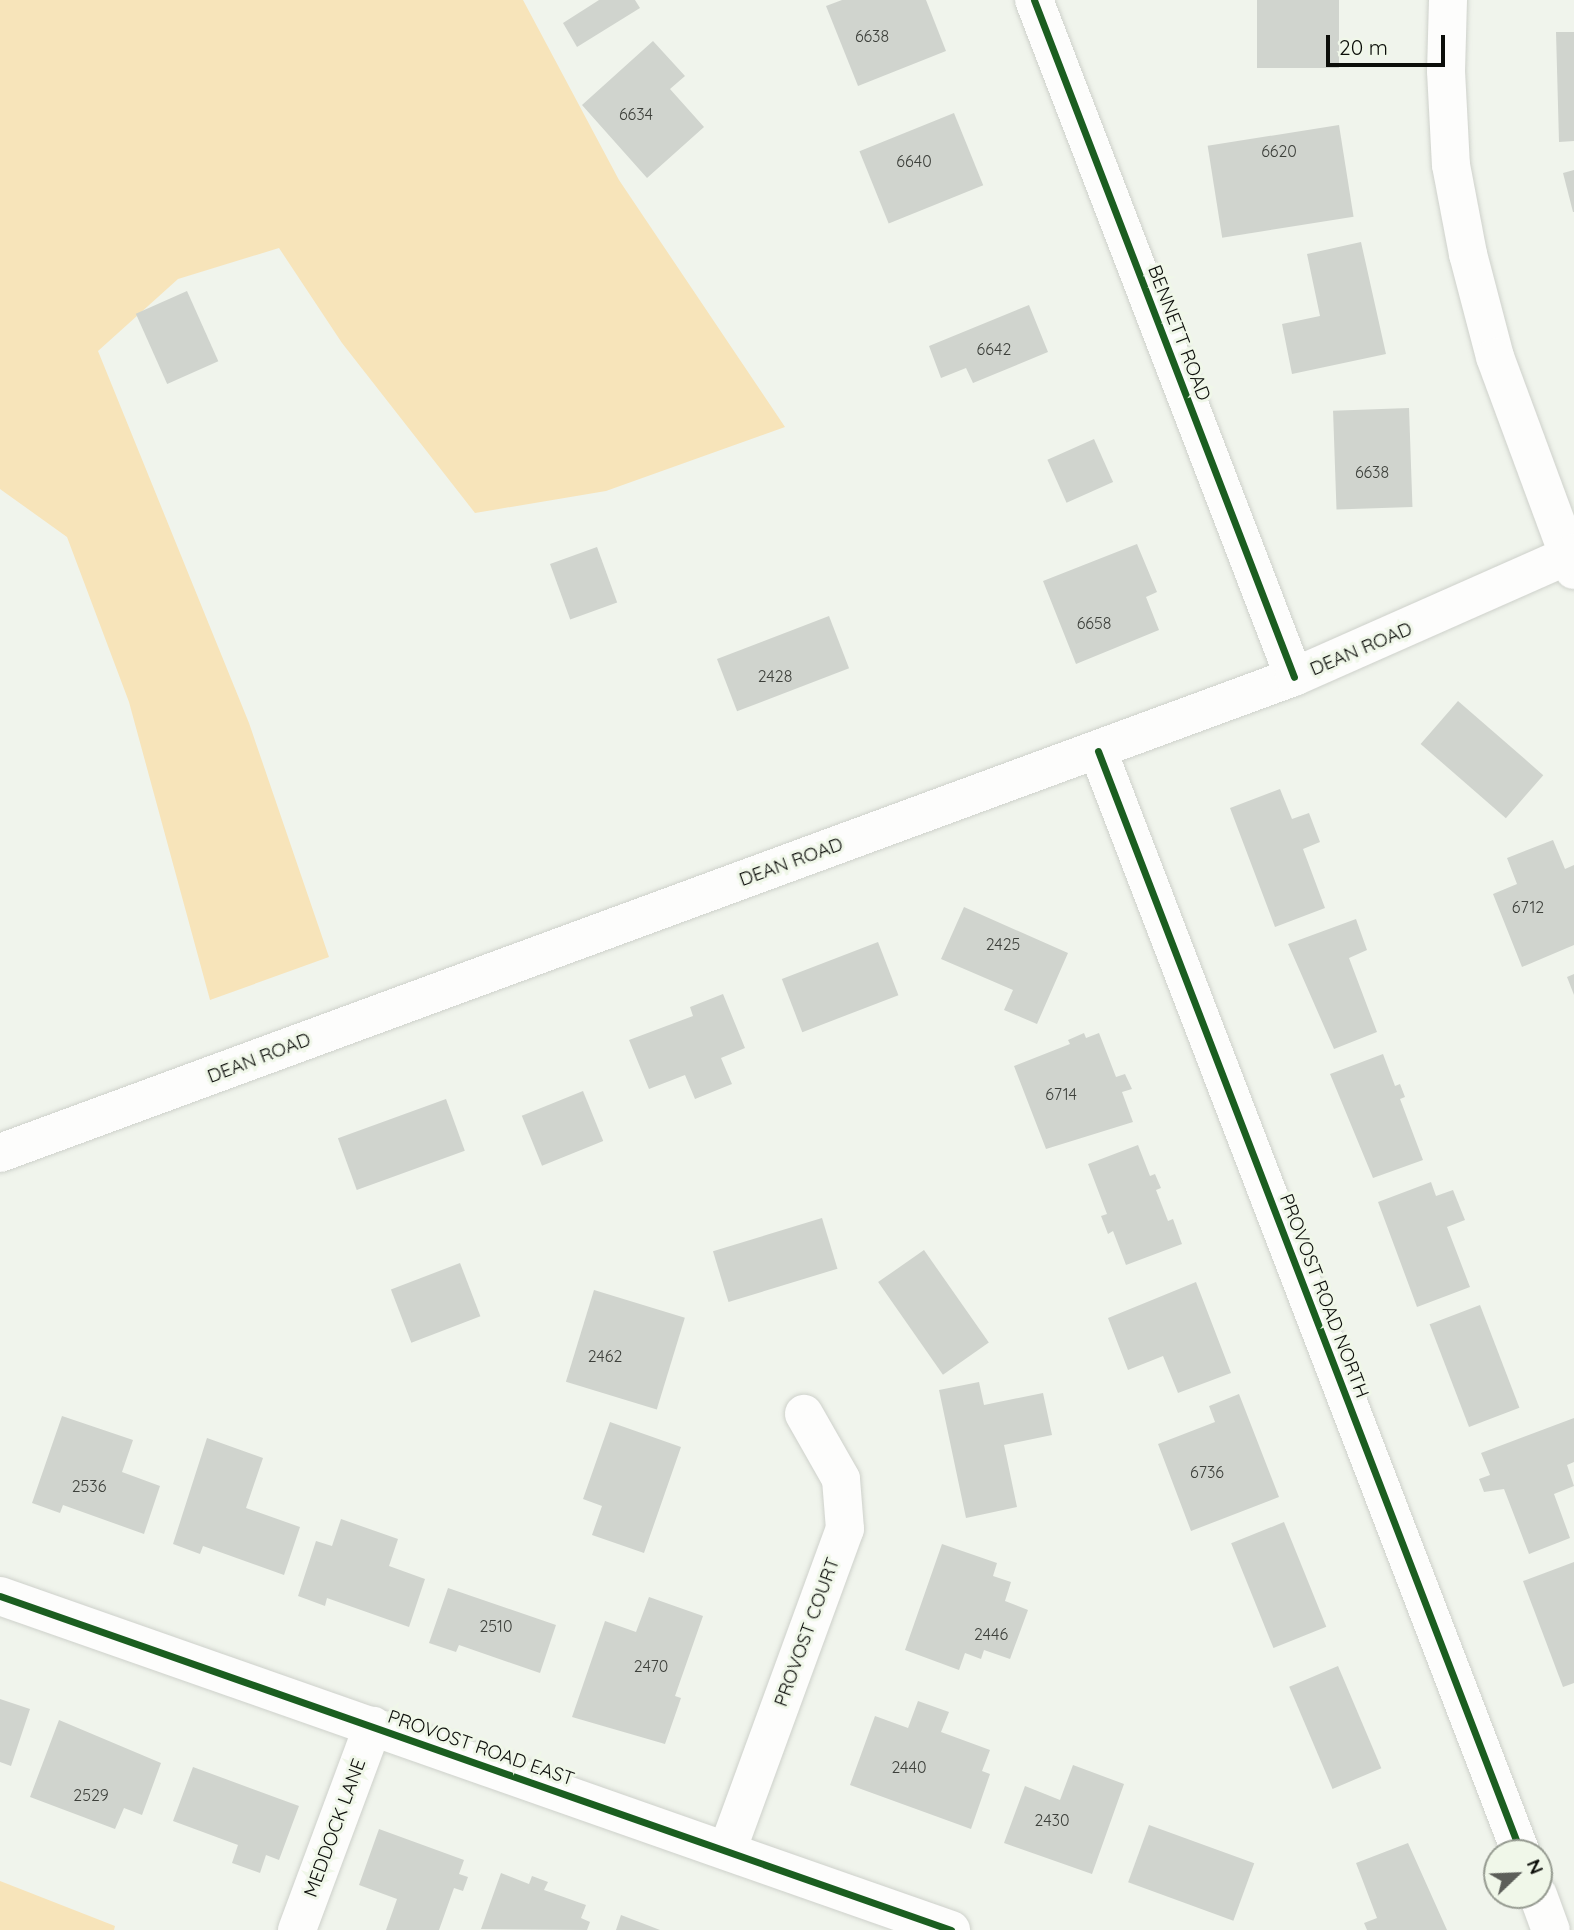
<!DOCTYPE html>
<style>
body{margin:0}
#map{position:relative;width:1574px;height:1930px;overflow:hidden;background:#f0f4ec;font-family:Quicksand,sans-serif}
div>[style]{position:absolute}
.green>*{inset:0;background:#f7e4ba}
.building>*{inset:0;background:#d0d4ce;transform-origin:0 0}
.roads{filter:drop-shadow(0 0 2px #ced1cb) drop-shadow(0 0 2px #ced1cb)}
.minor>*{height:38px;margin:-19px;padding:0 19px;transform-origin:19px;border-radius:19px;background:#fdfdfc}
.major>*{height:38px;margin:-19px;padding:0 19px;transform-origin:19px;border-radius:19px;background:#fdfdfc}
.cycleway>*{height:7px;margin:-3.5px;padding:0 3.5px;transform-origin:3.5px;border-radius:3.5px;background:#1b5e20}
span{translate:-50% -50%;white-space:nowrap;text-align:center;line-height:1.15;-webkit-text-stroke:6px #f0f7e9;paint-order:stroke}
.number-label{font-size:16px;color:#3d403b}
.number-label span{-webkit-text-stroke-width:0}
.street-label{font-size:19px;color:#0c0e0a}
.north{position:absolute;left:1483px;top:1839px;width:70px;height:70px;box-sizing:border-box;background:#f0f7e9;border:2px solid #959a90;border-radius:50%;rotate:67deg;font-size:19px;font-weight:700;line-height:28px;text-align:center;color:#0c0e0a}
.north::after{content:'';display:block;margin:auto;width:24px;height:32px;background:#5c5e59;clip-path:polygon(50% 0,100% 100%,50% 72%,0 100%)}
.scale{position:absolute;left:1326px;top:35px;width:119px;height:32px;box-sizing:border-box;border:4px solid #0c0e0a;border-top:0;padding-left:9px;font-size:21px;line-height:24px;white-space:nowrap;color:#0c0e0a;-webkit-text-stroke:5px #f0f7e9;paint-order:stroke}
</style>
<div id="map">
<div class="green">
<i style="clip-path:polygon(0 0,523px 0,619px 180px,785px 427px,606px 491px,475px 513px,342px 343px,279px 248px,178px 279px,98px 351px,249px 723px,329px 957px,210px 1000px,129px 702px,67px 537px,0 489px)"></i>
<i style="clip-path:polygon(0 1881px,115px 1926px,114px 1930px,0 1930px)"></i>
</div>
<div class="building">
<i style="clip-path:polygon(599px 0,635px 0,640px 8px,577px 47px,563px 23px)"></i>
<i style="clip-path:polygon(842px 0,926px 0,946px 51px,858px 86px,826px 6px)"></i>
<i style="left:1257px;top:0;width:82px;height:68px"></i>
<i style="clip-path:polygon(1556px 32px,1574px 32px,1574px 141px,1559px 142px)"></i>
<i style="clip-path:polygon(653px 41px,685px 76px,670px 89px,704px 127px,647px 178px,582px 105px)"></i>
<i style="left:954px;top:113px;width:78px;height:102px;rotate:68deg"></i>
<i style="left:1339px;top:125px;width:93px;height:133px;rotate:81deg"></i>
<i style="clip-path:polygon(1574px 170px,1574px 212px,1573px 212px,1563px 173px)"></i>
<i style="clip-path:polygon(1361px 242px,1386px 354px,1292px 374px,1282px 324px,1320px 316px,1307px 254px)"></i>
<i style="left:187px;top:291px;width:77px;height:56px;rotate:66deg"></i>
<i style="clip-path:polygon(1029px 305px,1048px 352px,973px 383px,966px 368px,941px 378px,929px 346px)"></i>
<i style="left:1409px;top:408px;width:99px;height:76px;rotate:88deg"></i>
<i style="left:1094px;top:439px;width:47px;height:51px;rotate:66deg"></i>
<i style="clip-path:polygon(1137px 544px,1157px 592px,1146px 597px,1159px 630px,1076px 664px,1043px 581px)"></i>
<i style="left:597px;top:547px;width:59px;height:50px;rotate:70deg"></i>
<i style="left:829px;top:616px;width:56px;height:120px;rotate:69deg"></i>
<i style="left:1458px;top:701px;width:113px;height:57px;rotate:41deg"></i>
<i style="clip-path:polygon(1280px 789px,1292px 819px,1309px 813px,1320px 842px,1303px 849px,1325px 908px,1275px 927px,1230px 808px)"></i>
<i style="clip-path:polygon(1553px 840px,1565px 869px,1574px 865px,1574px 945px,1522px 967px,1493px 894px,1517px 884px,1507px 858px)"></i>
<i style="clip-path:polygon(964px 907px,1068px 953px,1037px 1024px,1004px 1010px,1013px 990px,941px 959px)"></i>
<i style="clip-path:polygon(1356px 919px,1367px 950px,1349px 958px,1377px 1032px,1334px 1049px,1288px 944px)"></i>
<i style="left:878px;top:942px;width:57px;height:103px;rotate:69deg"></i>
<i style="clip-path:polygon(1574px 974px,1574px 995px,1567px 977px)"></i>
<i style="clip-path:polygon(723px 994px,745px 1048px,721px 1058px,732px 1084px,695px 1099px,685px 1075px,649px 1089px,629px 1040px,693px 1016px,690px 1007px)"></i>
<i style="clip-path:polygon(1084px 1033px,1086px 1038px,1099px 1033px,1116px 1077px,1125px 1074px,1132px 1089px,1122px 1092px,1133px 1122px,1046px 1149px,1014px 1066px,1070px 1044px,1068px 1040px)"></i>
<i style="clip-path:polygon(1383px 1054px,1395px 1086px,1400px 1084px,1405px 1097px,1400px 1099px,1423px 1160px,1373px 1178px,1330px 1074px)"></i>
<i style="left:583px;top:1091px;width:54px;height:66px;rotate:68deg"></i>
<i style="left:446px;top:1099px;width:55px;height:115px;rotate:70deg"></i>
<i style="clip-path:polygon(1138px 1145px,1150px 1176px,1155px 1174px,1161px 1188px,1156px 1190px,1168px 1221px,1173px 1219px,1182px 1244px,1126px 1265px,1113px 1231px,1108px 1234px,1101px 1216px,1107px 1214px,1088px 1164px)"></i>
<i style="clip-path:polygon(1431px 1182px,1436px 1196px,1453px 1190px,1465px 1220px,1447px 1227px,1470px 1287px,1417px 1307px,1378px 1202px)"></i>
<i style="left:822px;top:1218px;width:53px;height:114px;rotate:73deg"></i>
<i style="left:924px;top:1250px;width:113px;height:56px;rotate:55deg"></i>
<i style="left:460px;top:1263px;width:57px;height:74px;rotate:69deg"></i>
<i style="clip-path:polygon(1196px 1282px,1231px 1373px,1178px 1393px,1163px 1356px,1128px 1370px,1108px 1318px)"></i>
<i style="left:594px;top:1290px;width:95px;height:96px;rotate:17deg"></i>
<i style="left:1480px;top:1305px;width:110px;height:54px;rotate:69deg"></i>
<i style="clip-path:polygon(979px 1382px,984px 1405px,1043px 1393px,1052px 1435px,1004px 1445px,1017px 1507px,966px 1518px,939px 1390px)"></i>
<i style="clip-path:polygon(1239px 1394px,1279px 1497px,1191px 1531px,1158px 1444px,1215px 1422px,1209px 1406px)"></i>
<i style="clip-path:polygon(62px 1416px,133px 1440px,122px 1472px,160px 1486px,144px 1534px,63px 1505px,60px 1513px,32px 1503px)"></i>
<i style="clip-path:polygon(1574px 1418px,1574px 1462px,1567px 1465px,1574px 1486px,1554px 1494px,1570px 1538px,1529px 1554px,1504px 1489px,1484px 1492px,1479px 1479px,1490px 1475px,1481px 1453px)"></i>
<i style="clip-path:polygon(610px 1422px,681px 1447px,644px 1553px,592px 1535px,602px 1506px,583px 1499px)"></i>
<i style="clip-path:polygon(207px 1438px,263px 1458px,246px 1508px,300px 1527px,284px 1575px,203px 1546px,200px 1554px,173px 1544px)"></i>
<i style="clip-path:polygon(341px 1519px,398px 1539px,389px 1566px,425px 1579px,409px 1627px,327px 1598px,325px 1606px,298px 1596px,316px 1541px,332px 1546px)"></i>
<i style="left:1284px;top:1522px;width:113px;height:57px;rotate:68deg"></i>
<i style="clip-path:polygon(942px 1544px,997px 1563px,993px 1576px,1011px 1582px,1005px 1601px,1028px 1610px,1010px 1659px,984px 1650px,981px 1659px,965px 1653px,959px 1670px,905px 1650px)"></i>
<i style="clip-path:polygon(1574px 1562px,1574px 1683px,1563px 1687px,1523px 1581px)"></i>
<i style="clip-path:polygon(448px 1588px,556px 1625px,540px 1673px,459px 1645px,456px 1652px,429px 1643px)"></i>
<i style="clip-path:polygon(649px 1597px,703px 1616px,675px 1696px,681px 1698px,665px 1744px,572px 1717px,605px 1621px,636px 1632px)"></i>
<i style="left:1338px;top:1666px;width:111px;height:53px;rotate:67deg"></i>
<i style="clip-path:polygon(0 1699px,30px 1709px,11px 1766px,0 1762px)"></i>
<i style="clip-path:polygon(918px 1701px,949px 1712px,941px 1732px,990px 1750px,982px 1771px,990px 1774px,971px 1829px,850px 1785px,875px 1716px,908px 1728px)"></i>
<i style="clip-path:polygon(59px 1720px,161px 1763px,142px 1815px,124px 1808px,115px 1829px,30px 1797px)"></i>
<i style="clip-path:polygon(1073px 1765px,1124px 1784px,1092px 1874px,1004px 1843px,1025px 1786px,1060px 1800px)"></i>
<i style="clip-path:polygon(193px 1767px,299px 1806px,279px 1860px,266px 1855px,260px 1873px,232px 1863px,238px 1845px,173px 1821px)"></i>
<i style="left:1149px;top:1825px;width:112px;height:61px;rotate:20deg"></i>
<i style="clip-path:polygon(379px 1829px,464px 1860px,459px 1874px,468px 1877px,463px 1891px,454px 1888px,439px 1930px,386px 1930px,397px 1899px,359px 1885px)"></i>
<i style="clip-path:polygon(1408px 1843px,1447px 1930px,1367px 1930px,1364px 1923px,1377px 1918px,1356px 1863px)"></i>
<i style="clip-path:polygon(501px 1873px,529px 1884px,532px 1876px,548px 1882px,544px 1890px,586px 1905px,581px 1918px,590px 1922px,587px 1930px,481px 1929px)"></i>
<i style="clip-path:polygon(621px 1915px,660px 1930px,616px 1930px)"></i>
</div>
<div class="roads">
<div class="minor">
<i style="left:1034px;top:0;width:725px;rotate:68.99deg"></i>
<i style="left:1448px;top:0;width:71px;rotate:91.6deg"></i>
<i style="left:1446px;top:71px;width:94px;rotate:87deg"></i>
<i style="left:1451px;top:165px;width:91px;rotate:79.2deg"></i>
<i style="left:1468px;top:254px;width:106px;rotate:75.3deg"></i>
<i style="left:1495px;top:357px;width:227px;rotate:69.7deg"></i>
<i style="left:1098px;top:751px;width:1180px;rotate:69deg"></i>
<i style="left:0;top:1596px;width:1008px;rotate:19.35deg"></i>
<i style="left:727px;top:1851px;width:343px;rotate:-69.9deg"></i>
<i style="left:845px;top:1529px;width:50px;rotate:-94.6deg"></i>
<i style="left:841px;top:1479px;width:75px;rotate:-119.6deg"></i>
<i style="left:1538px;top:1895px;width:37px;rotate:70deg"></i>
<i style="left:297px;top:1930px;width:218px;rotate:-69.6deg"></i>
</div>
<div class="major">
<i style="left:0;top:1153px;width:1379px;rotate:-20.2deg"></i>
<i style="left:1294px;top:677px;width:306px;rotate:-23.9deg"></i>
</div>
</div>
<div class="cycleway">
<i style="left:1034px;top:0;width:725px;rotate:68.99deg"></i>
<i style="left:1098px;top:751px;width:1180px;rotate:69deg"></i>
<i style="left:0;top:1596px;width:1008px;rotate:19.35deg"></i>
</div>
<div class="number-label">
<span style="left:872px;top:36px">6638</span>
<span style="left:636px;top:114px">6634</span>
<span style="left:1279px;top:151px">6620</span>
<span style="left:914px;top:161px">6640</span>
<span style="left:994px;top:349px">6642</span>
<span style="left:1372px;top:472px">6638</span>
<span style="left:1094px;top:623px">6658</span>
<span style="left:775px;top:676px">2428</span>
<span style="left:1528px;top:907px">6712</span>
<span style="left:1003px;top:944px">2425</span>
<span style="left:1061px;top:1094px">6714</span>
<span style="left:605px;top:1356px">2462</span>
<span style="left:1207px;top:1472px">6736</span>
<span style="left:89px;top:1486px">2536</span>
<span style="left:496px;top:1626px">2510</span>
<span style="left:991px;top:1634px">2446</span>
<span style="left:651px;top:1666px">2470</span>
<span style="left:909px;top:1767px">2440</span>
<span style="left:91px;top:1795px">2529</span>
<span style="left:1052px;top:1820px">2430</span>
</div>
<div class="street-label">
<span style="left:1179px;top:333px;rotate:69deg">BENNETT ROAD</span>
<span style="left:1361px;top:649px;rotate:-23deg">DEAN ROAD</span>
<span style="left:791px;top:862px;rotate:-20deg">DEAN ROAD</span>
<span style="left:259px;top:1058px;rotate:-21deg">DEAN ROAD</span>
<span style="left:1324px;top:1296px;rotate:69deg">PROVOST ROAD NORTH</span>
<span style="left:807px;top:1632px;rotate:-70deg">PROVOST COURT</span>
<span style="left:481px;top:1748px;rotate:19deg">PROVOST ROAD EAST</span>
<span style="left:335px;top:1828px;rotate:-70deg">MEDDOCK LANE</span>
</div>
<div class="north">N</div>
<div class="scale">20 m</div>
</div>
